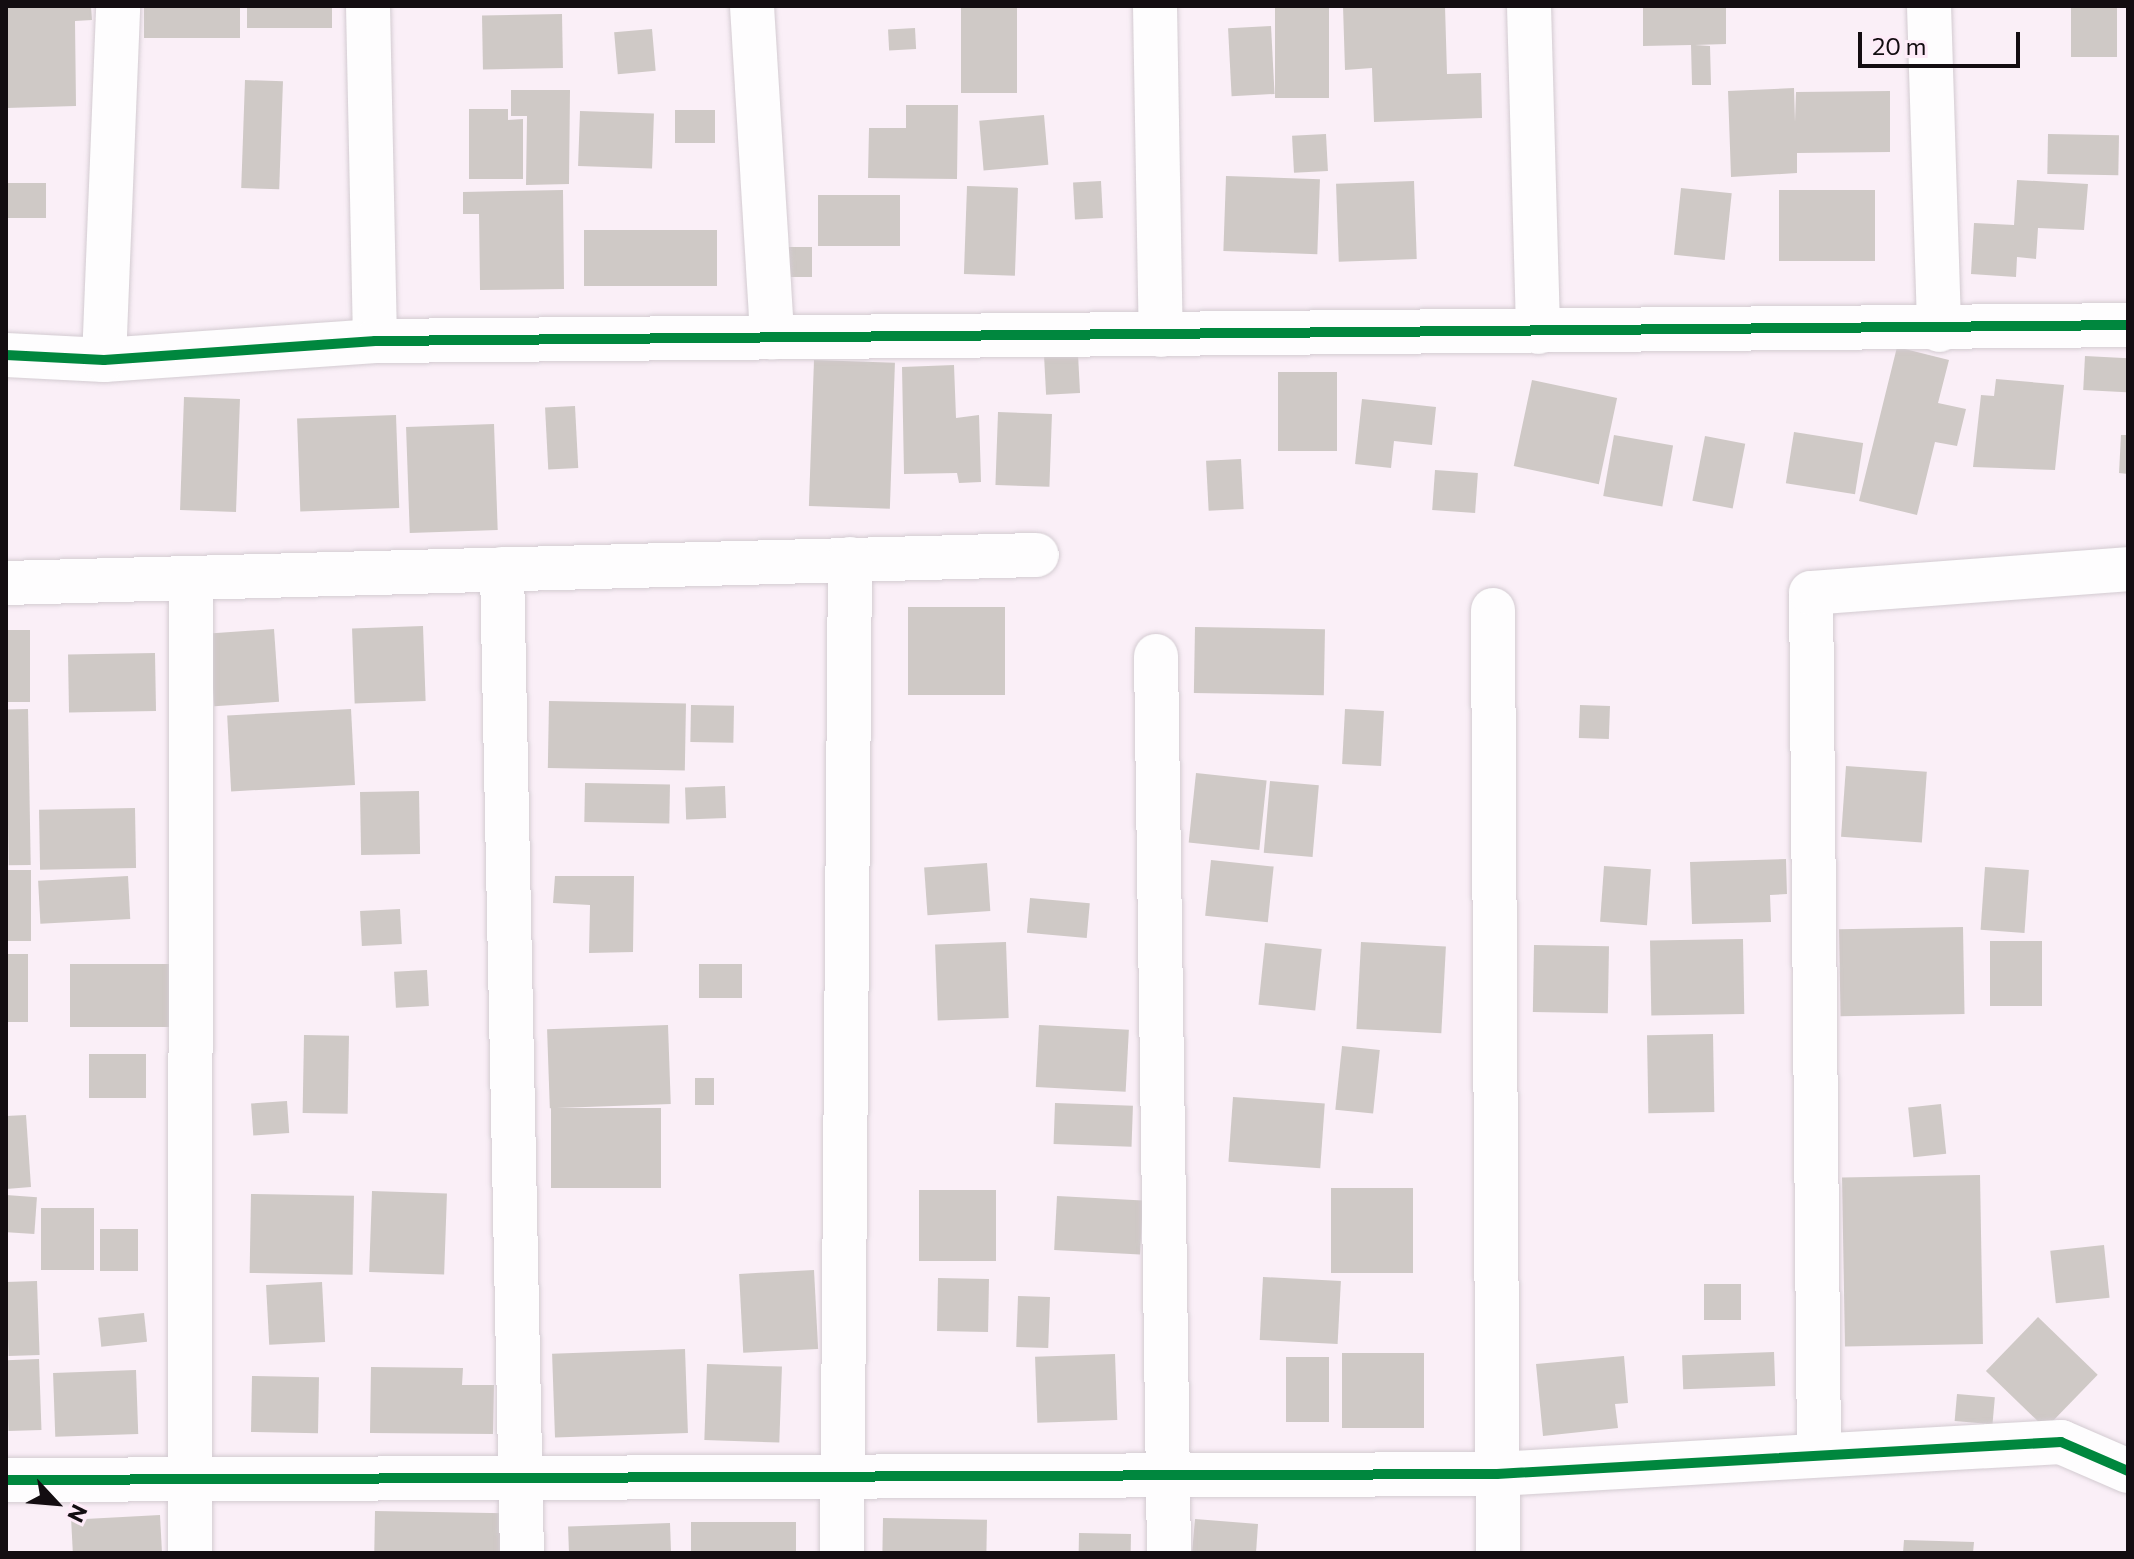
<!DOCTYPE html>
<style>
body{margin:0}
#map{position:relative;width:2134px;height:1559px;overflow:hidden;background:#faeff7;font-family:Commissioner,sans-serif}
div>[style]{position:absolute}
.building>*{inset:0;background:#cfc9c6;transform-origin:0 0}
.roads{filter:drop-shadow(0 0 2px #d3cbd1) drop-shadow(0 0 2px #d3cbd1)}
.minor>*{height:44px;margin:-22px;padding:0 22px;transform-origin:22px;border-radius:22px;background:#fefdfe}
.cycleway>*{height:10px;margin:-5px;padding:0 5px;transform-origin:5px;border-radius:5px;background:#00873e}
span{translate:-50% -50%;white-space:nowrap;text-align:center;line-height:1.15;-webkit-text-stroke:7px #feebf8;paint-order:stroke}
.frame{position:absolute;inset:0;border:8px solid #130d11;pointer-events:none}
.north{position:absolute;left:16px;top:1463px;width:80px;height:80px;-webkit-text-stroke:6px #feebf8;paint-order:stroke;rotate:116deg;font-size:22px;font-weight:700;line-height:32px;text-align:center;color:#130d11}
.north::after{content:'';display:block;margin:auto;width:28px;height:36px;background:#130d11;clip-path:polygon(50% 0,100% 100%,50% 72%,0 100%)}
.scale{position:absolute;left:1858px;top:32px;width:162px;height:36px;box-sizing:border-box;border:4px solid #130d11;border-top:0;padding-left:10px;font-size:24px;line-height:28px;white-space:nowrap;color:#130d11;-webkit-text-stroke:6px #feebf8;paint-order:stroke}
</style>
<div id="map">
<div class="building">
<i style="clip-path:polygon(6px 6px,91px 6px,92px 20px,75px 21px,76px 106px,6px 108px)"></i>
<i style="left:144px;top:6px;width:96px;height:32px"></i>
<i style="left:247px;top:6px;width:85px;height:22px"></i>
<i style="left:961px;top:6px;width:56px;height:87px"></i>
<i style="left:1275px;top:6px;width:54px;height:92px"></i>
<i style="clip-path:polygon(1343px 6px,1445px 6px,1447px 74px,1481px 73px,1482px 118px,1374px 122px,1372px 68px,1345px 70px)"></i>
<i style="clip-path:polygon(1643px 6px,1726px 6px,1726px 44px,1695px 45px,1710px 46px,1711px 85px,1692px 85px,1691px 45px,1643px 46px)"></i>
<i style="left:2071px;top:6px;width:46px;height:51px"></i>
<i style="left:562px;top:14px;width:54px;height:80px;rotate:89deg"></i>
<i style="left:1271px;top:26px;width:68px;height:43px;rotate:87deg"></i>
<i style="left:915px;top:28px;width:21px;height:27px;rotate:87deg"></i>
<i style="left:652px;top:29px;width:42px;height:38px;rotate:85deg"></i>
<i style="left:245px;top:80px;width:38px;height:108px;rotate:2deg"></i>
<i style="clip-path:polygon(1794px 88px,1795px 122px,1796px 92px,1890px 91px,1890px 152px,1797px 153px,1797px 173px,1731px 177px,1728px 91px)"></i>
<i style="clip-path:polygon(511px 90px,570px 90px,569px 184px,526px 185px,527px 116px,511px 116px)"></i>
<i style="clip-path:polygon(906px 105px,958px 105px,957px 179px,868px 178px,869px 128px,906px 128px)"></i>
<i style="clip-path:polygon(469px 109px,508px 109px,508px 120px,523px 119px,523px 179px,469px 179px)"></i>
<i style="left:675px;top:110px;width:40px;height:33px"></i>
<i style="left:580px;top:111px;width:74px;height:55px;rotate:2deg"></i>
<i style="left:1044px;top:115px;width:50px;height:65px;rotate:85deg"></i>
<i style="left:1326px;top:134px;width:37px;height:34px;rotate:87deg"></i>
<i style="left:2048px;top:134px;width:71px;height:40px;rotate:1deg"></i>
<i style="left:1226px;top:176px;width:94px;height:75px;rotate:2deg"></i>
<i style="clip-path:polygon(2017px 180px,2088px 184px,2084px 230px,2038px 228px,2036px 259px,2017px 257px,2016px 277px,1971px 274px,1974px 223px,2014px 225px)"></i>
<i style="left:1101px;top:181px;width:37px;height:28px;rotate:87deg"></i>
<i style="left:1414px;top:181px;width:78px;height:78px;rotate:88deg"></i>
<i style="left:6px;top:183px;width:40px;height:35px"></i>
<i style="left:967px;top:186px;width:51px;height:88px;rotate:2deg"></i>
<i style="left:1681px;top:188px;width:51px;height:67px;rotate:6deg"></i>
<i style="clip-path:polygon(563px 190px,564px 289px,480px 290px,479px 214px,463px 214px,463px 192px)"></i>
<i style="left:1779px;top:190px;width:96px;height:71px"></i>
<i style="left:818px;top:195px;width:82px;height:51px"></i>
<i style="left:717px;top:230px;width:56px;height:133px;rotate:90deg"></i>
<i style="left:787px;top:247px;width:25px;height:30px"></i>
<i style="clip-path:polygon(1897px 347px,1949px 360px,1938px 403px,1966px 409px,1957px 446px,1935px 442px,1917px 515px,1859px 501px)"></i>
<i style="left:1078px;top:354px;width:39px;height:34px;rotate:87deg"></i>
<i style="left:2085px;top:356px;width:43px;height:34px;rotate:3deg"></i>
<i style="left:814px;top:360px;width:81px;height:146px;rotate:2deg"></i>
<i style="clip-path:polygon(954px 365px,956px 418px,979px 415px,981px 482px,959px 483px,957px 473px,904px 474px,902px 367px)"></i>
<i style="left:1278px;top:372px;width:59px;height:79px"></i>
<i style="clip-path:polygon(1996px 379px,2064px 385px,2055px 470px,1973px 467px,1981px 395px,1994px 396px)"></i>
<i style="left:1532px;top:380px;width:87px;height:88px;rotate:12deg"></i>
<i style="left:184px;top:397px;width:56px;height:113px;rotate:2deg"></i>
<i style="clip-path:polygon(1362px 399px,1436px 407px,1432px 445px,1394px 441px,1391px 468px,1355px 464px)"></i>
<i style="left:575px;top:406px;width:62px;height:30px;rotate:87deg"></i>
<i style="left:998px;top:412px;width:54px;height:73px;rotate:2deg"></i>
<i style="left:396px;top:415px;width:93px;height:99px;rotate:88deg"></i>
<i style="left:494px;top:424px;width:106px;height:88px;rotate:88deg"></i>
<i style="left:1794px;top:432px;width:70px;height:52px;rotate:9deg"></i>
<i style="left:1614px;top:435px;width:60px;height:62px;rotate:10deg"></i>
<i style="clip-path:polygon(2121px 435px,2128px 435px,2128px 474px,2119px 473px)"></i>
<i style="left:1705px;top:436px;width:41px;height:66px;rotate:11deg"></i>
<i style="left:1241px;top:459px;width:50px;height:35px;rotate:87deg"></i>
<i style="left:1435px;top:470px;width:43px;height:40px;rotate:4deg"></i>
<i style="left:1005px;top:607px;width:88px;height:97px;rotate:90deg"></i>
<i style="left:423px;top:626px;width:75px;height:71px;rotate:88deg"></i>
<i style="left:1195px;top:627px;width:130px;height:66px;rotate:1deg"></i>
<i style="left:274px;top:629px;width:73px;height:65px;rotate:86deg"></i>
<i style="left:6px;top:630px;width:24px;height:72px"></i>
<i style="left:155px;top:653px;width:58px;height:87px;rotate:89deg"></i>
<i style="left:549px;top:701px;width:137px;height:67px;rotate:1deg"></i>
<i style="left:691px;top:705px;width:43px;height:37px;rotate:1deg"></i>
<i style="left:1580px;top:705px;width:30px;height:33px;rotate:2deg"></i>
<i style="left:28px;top:709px;width:156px;height:22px;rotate:89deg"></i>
<i style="left:351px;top:709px;width:76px;height:124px;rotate:87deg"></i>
<i style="left:1345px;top:709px;width:39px;height:55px;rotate:3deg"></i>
<i style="left:1846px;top:766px;width:81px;height:71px;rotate:4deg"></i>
<i style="left:1196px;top:773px;width:71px;height:70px;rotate:6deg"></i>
<i style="left:1270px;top:781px;width:49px;height:72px;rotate:5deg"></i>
<i style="left:585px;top:783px;width:85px;height:39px;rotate:1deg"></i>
<i style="left:725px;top:786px;width:32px;height:40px;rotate:88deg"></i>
<i style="left:419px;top:791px;width:63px;height:59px;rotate:89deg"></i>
<i style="left:135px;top:808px;width:60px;height:96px;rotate:89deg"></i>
<i style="clip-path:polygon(1786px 859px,1787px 894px,1770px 895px,1771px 922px,1692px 924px,1690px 862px)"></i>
<i style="left:1211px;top:860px;width:63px;height:56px;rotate:6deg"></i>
<i style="left:987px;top:863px;width:48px;height:63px;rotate:86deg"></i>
<i style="left:1604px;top:866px;width:47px;height:56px;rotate:4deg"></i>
<i style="left:1985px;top:867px;width:44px;height:63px;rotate:4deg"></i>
<i style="left:6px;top:870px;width:25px;height:71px"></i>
<i style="left:128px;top:876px;width:43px;height:90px;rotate:87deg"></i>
<i style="clip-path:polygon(555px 876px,634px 876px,633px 952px,589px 953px,590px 905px,553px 903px)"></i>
<i style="left:1030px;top:898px;width:60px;height:35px;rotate:5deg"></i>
<i style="left:400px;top:909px;width:35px;height:40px;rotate:87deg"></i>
<i style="left:1963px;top:927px;width:87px;height:124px;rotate:89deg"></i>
<i style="left:1743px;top:939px;width:75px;height:93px;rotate:89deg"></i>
<i style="left:2042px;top:941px;width:65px;height:52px;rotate:90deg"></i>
<i style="left:1006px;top:942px;width:76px;height:71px;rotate:88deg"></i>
<i style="left:1361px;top:942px;width:85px;height:87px;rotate:3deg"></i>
<i style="left:1265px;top:943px;width:57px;height:62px;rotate:6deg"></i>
<i style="left:1534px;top:945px;width:75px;height:67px;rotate:1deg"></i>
<i style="left:6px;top:954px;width:22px;height:68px"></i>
<i style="left:169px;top:964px;width:63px;height:99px;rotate:90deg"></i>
<i style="left:699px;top:964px;width:43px;height:34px"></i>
<i style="left:427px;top:970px;width:36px;height:33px;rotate:87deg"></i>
<i style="left:668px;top:1025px;width:79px;height:121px;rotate:88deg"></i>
<i style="left:1039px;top:1025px;width:90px;height:62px;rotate:3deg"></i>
<i style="left:1713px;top:1034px;width:78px;height:66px;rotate:89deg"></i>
<i style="left:304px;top:1035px;width:45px;height:78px;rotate:1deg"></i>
<i style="left:1342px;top:1046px;width:38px;height:64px;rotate:6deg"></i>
<i style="left:146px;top:1054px;width:44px;height:57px;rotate:90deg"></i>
<i style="left:714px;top:1078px;width:27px;height:19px;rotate:90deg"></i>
<i style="left:1233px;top:1097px;width:92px;height:65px;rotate:4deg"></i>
<i style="left:287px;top:1101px;width:32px;height:36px;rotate:86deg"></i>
<i style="left:1055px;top:1103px;width:78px;height:41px;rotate:2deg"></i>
<i style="left:1941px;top:1104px;width:50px;height:33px;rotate:84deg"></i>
<i style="left:661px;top:1108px;width:80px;height:110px;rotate:90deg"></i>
<i style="clip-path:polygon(26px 1115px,31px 1187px,6px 1189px,6px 1116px)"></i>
<i style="left:1980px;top:1175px;width:169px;height:138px;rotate:89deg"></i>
<i style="left:1413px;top:1188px;width:85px;height:82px;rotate:90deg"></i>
<i style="left:919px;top:1190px;width:77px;height:71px"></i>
<i style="left:372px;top:1191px;width:75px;height:81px;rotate:2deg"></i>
<i style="left:251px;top:1194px;width:103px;height:79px;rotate:1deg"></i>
<i style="left:6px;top:1195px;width:31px;height:37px;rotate:4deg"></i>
<i style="left:1057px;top:1196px;width:86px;height:54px;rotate:3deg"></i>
<i style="left:41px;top:1208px;width:53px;height:62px"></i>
<i style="left:100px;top:1229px;width:38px;height:42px"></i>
<i style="left:2104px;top:1245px;width:53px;height:54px;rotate:84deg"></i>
<i style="left:814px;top:1270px;width:79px;height:75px;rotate:87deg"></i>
<i style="left:1263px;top:1277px;width:78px;height:63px;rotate:3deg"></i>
<i style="left:938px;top:1278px;width:51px;height:53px;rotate:1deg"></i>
<i style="left:37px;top:1281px;width:74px;height:31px;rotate:88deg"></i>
<i style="left:322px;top:1282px;width:60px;height:56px;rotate:87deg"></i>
<i style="left:1704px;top:1284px;width:37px;height:36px"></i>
<i style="left:1018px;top:1296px;width:32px;height:51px;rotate:2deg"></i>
<i style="left:144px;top:1313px;width:29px;height:46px;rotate:84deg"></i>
<i style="left:2038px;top:1317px;width:83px;height:75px;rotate:44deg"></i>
<i style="left:685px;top:1349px;width:84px;height:133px;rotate:88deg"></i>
<i style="left:1774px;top:1352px;width:34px;height:92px;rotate:88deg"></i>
<i style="left:1342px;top:1353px;width:82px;height:75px"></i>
<i style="left:1115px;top:1354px;width:66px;height:80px;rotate:88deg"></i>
<i style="clip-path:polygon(1624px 1356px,1628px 1403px,1615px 1404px,1618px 1428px,1543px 1436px,1536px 1364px)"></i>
<i style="left:1286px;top:1357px;width:43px;height:65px"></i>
<i style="left:39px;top:1359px;width:71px;height:33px;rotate:88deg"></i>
<i style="left:707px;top:1364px;width:75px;height:76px;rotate:2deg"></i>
<i style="clip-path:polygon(371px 1367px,463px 1368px,462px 1385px,494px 1385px,493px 1434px,370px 1433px)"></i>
<i style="left:136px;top:1370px;width:64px;height:83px;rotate:88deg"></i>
<i style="left:252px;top:1376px;width:67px;height:56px;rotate:1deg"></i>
<i style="left:1957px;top:1394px;width:38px;height:27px;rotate:5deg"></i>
<i style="left:375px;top:1511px;width:130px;height:42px;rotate:1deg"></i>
<i style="left:160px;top:1515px;width:38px;height:89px;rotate:87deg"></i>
<i style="left:883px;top:1518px;width:104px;height:35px;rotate:1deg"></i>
<i style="clip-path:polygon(1195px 1519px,1258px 1524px,1256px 1553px,1192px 1553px)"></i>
<i style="left:796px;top:1522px;width:31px;height:105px;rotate:90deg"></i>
<i style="left:670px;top:1523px;width:30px;height:102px;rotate:88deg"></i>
<i style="left:1079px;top:1533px;width:52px;height:20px;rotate:1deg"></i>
<i style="clip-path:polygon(1904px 1540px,1974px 1542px,1973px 1553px,1903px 1553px)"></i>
</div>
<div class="roads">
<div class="minor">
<i style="left:368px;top:6px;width:335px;rotate:88.8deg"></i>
<i style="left:752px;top:6px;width:332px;rotate:86.5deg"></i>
<i style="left:1155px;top:6px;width:329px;rotate:89deg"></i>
<i style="left:1529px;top:6px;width:326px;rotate:88.4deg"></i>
<i style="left:1929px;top:6px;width:324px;rotate:88.2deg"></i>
<i style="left:6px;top:355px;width:98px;rotate:2.9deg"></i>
<i style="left:104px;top:360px;width:272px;rotate:-4deg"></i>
<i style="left:375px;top:341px;width:1753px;rotate:-0.52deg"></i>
<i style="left:104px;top:360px;width:354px;rotate:-87.7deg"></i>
<i style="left:502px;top:569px;width:984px;rotate:88.84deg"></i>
<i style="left:6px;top:583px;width:1031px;rotate:-1.56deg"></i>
<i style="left:1493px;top:610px;width:943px;rotate:89.7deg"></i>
<i style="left:1156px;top:656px;width:897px;rotate:89.17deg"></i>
<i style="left:1819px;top:1452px;width:859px;rotate:-90.53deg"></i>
<i style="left:1811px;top:593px;width:318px;rotate:-4.3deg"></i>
<i style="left:6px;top:1480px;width:1491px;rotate:-0.23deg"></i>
<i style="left:1497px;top:1474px;width:565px;rotate:-3.25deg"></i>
<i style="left:2061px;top:1442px;width:73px;rotate:23.4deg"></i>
<i style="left:190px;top:1553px;width:975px;rotate:-89.94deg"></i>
<i style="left:842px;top:1553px;width:994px;rotate:-89.54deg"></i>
</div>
</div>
<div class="cycleway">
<i style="left:6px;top:355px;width:98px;rotate:2.9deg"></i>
<i style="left:104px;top:360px;width:272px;rotate:-4deg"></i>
<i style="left:375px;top:341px;width:1753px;rotate:-0.52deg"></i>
<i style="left:6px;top:1480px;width:1491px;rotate:-0.23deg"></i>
<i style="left:1497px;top:1474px;width:565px;rotate:-3.25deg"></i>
<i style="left:2061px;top:1442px;width:73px;rotate:23.4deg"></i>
</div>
<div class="frame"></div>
<div class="north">N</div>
<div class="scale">20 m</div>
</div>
